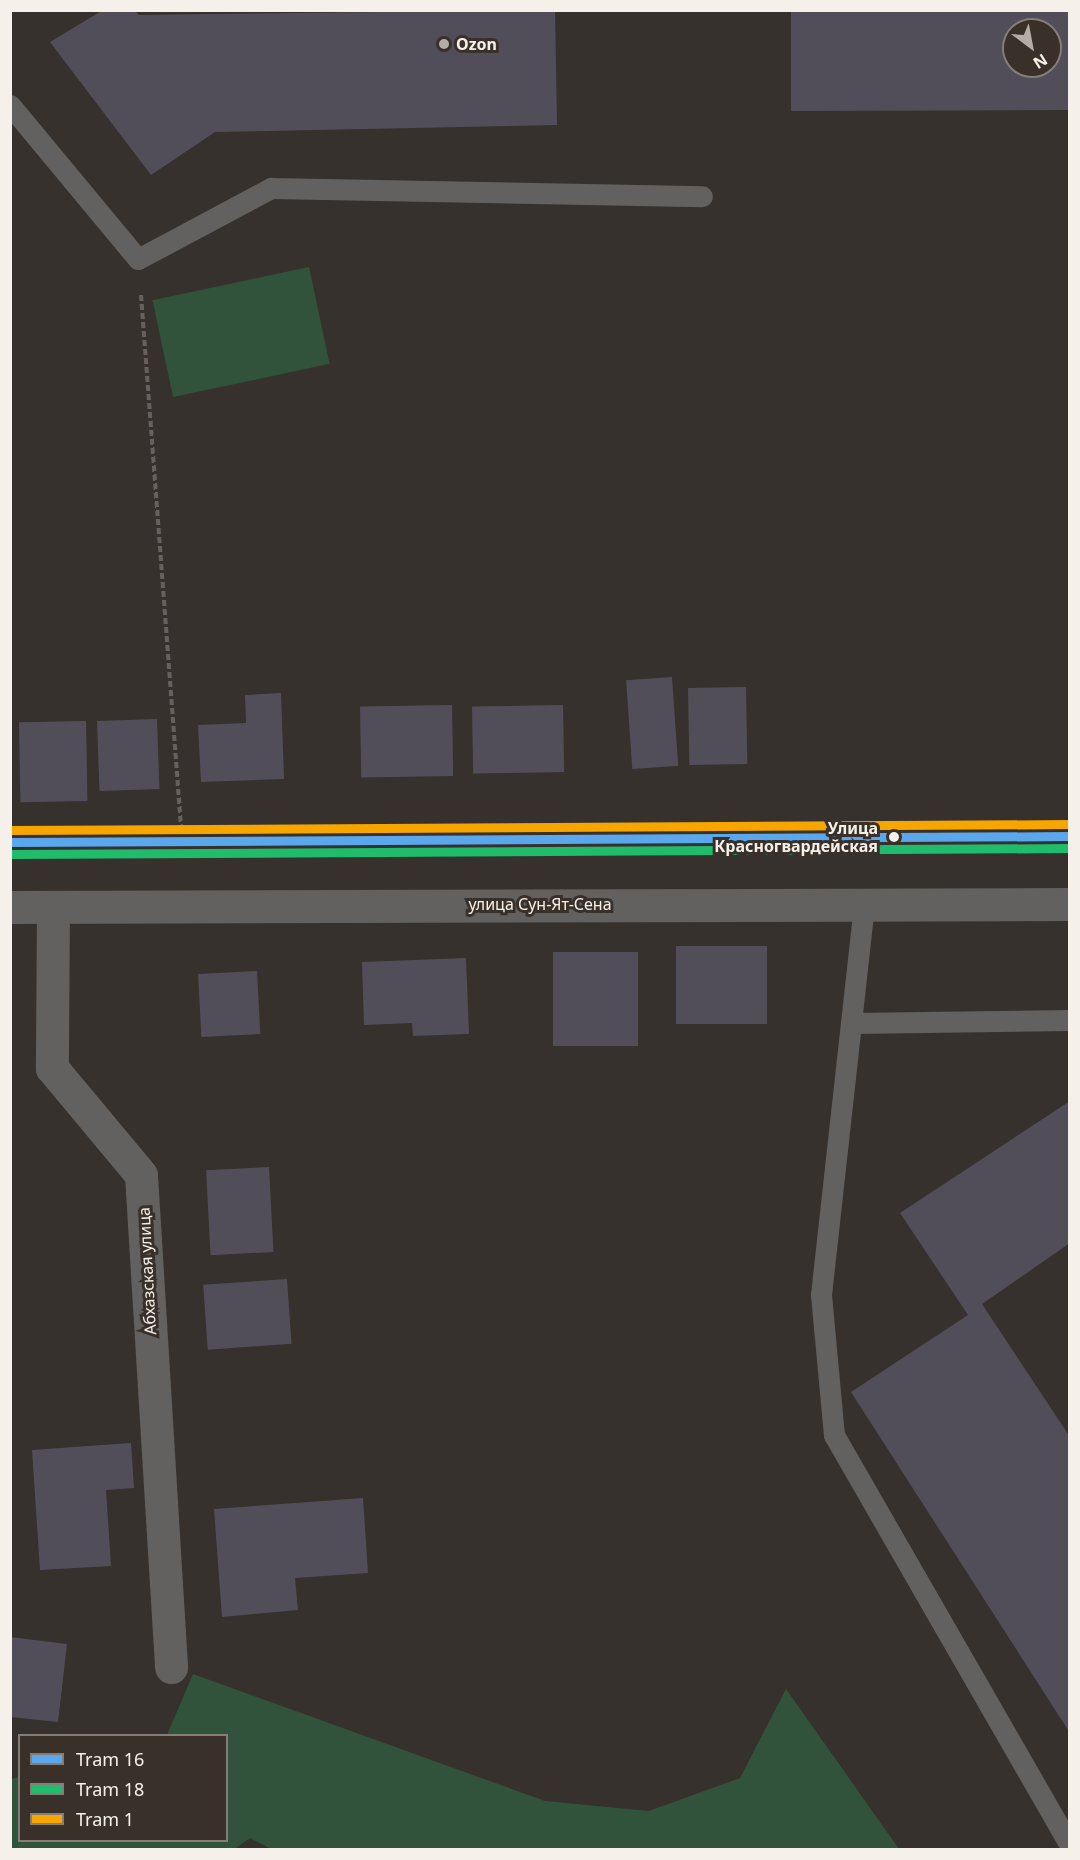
<!DOCTYPE html>
<meta charset="utf-8">
<style>
body{margin:0}
#map{position:relative;width:1080px;height:1860px;overflow:hidden;background:#36312c;font-family:"Noto Sans",sans-serif}
div>[style]{position:absolute}
.green>*{inset:0;background:#32533b;transform-origin:0 0}
.building>*{inset:0;background:#524e59;transform-origin:0 0}
.path>*{height:4px;margin-top:-2px;transform-origin:0;background:repeating-linear-gradient(90deg,#656160 0 6px,transparent 0 9px)}
.lane>*{height:21px;margin:-10.5px;padding:0 10.5px;transform-origin:10.5px;border-radius:10.5px;background:#63615f}
.street>*{height:33px;margin:-16.5px;padding:0 16.5px;transform-origin:16.5px;border-radius:16.5px;background:#63615f}
.tram-1>*{height:9px;margin:-4.5px;padding:0 4.5px;transform-origin:4.5px;border-radius:4.5px;background:#5aa8eb}
.tram-2>*{height:9px;margin:-4.5px;padding:0 4.5px;transform-origin:4.5px;border-radius:4.5px;background:#20bc6c}
.tram-3>*{height:9px;margin:-4.5px;padding:0 4.5px;transform-origin:4.5px;border-radius:4.5px;background:#f7a600}
.dots>*{width:16px;height:16px;translate:-50% -50%;box-sizing:border-box;border:3px solid #393129;border-radius:50%}
span{translate:-50% -50%;white-space:nowrap;text-align:center;line-height:1.15;-webkit-text-stroke:6px #393129;paint-order:stroke}
.poi-label{font-size:16px;color:#f6f0eb;font-weight:700}
.left{translate:0 -50%;text-align:left}
.stop-label{font-size:16px;color:#f6f0eb;font-weight:700}
.right{translate:-100% -50%;text-align:right}
.street-label{font-size:16px;color:#f6f0eb}
.frame{position:absolute;inset:0;border:12px solid #f6f0eb;pointer-events:none}
.legend{position:absolute;left:18px;top:1734px;width:210px;height:108px;box-sizing:border-box;background:#393129;border:2px solid #857d77;margin:0;padding:8px 10px;list-style:none;font-size:18px;color:#f6f0eb}
.legend li{display:flex;align-items:center;gap:12px;height:30px}
.legend b{width:30px;border:2px solid #857d77}
.north{position:absolute;left:1002px;top:18px;width:60px;height:60px;box-sizing:border-box;background:#393129;border:2px solid #857d77;border-radius:50%;rotate:148deg;font-size:16px;font-weight:700;line-height:24px;text-align:center;color:#f6f0eb}
.north::after{content:'';display:block;margin:auto;width:21px;height:27px;background:#b3ada8;clip-path:polygon(50% 0,100% 100%,50% 72%,0 100%)}
</style>
<div id="map">
<div class="green">
<i style="left:309px;top:267px;width:99px;height:160px;rotate:78deg"></i>
<i style="clip-path:polygon(193px 1674px,545px 1801px,649px 1811px,740px 1778px,786px 1689px,899px 1849px,273px 1850px,250px 1838px,233px 1850px,11px 1849px,11px 1779px,19px 1777px,20px 1840px,226px 1840px,226px 1736px,167px 1735px)"></i>
</div>
<div class="building">
<i style="clip-path:polygon(103px 10px,134px 10px,139px 15px,555px 10px,557px 125px,215px 132px,151px 175px,50px 42px)"></i>
<i style="clip-path:polygon(evenodd,791px 10px,1070px 10px,1070px 110px,791px 111px,791px 10px,1014px 30px,1050px 30px,1050px 66px,1014px 66px,1014px 30px)"></i>
<i style="left:672px;top:677px;width:89px;height:46px;rotate:86deg"></i>
<i style="left:746px;top:687px;width:77px;height:58px;rotate:89deg"></i>
<i style="clip-path:polygon(281px 693px,284px 779px,201px 782px,198px 725px,246px 723px,245px 695px)"></i>
<i style="left:452px;top:705px;width:71px;height:92px;rotate:89deg"></i>
<i style="left:563px;top:705px;width:67px;height:91px;rotate:89deg"></i>
<i style="left:157px;top:719px;width:70px;height:60px;rotate:88deg"></i>
<i style="left:86px;top:721px;width:80px;height:67px;rotate:89deg"></i>
<i style="left:676px;top:946px;width:91px;height:78px"></i>
<i style="left:553px;top:952px;width:85px;height:94px"></i>
<i style="clip-path:polygon(466px 958px,469px 1034px,413px 1036px,412px 1023px,364px 1025px,362px 962px)"></i>
<i style="left:257px;top:971px;width:63px;height:59px;rotate:87deg"></i>
<i style="clip-path:polygon(1070px 1101px,1070px 1243px,982px 1304px,1070px 1437px,1070px 1733px,851px 1392px,968px 1315px,900px 1213px)"></i>
<i style="left:269px;top:1167px;width:85px;height:63px;rotate:87deg"></i>
<i style="left:287px;top:1279px;width:65px;height:84px;rotate:86deg"></i>
<i style="clip-path:polygon(131px 1443px,134px 1488px,106px 1490px,111px 1566px,40px 1570px,32px 1450px)"></i>
<i style="clip-path:polygon(363px 1498px,368px 1573px,295px 1578px,298px 1610px,222px 1617px,214px 1509px)"></i>
<i style="clip-path:polygon(10px 1637px,67px 1644px,58px 1722px,10px 1717px)"></i>
</div>
<div class="path">
<i style="left:141px;top:295px;width:534px;rotate:85.7deg"></i>
</div>
<div class="lane">
<i style="left:10px;top:105px;width:200px;rotate:50.3deg"></i>
<i style="left:138px;top:259px;width:151px;rotate:-28.1deg"></i>
<i style="left:271px;top:188px;width:431px;rotate:1.1deg"></i>
<i style="left:864px;top:905px;width:392px;rotate:96.3deg"></i>
<i style="left:821px;top:1295px;width:141px;rotate:84.7deg"></i>
<i style="left:834px;top:1435px;width:474px;rotate:60.1deg"></i>
<i style="left:851px;top:1023px;width:219px;rotate:-0.8deg"></i>
</div>
<div class="street">
<i style="left:10px;top:907px;width:1060px;rotate:-0.16deg"></i>
<i style="left:53px;top:907px;width:161px;rotate:90.4deg"></i>
<i style="left:52px;top:1068px;width:139px;rotate:50.2deg"></i>
<i style="left:141px;top:1175px;width:493px;rotate:86.5deg"></i>
</div>
<div class="tram-1">
<i style="left:10px;top:842px;width:1060px;rotate:-0.32deg"></i>
</div>
<div class="tram-2">
<i style="left:10px;top:854px;width:1060px;rotate:-0.32deg"></i>
</div>
<div class="tram-3">
<i style="left:10px;top:830px;width:1060px;rotate:-0.32deg"></i>
</div>
<div class="dots">
<i style="left:444px;top:44px;background:#b3ada8"></i>
<i style="left:894px;top:837px;background:#f6f0eb"></i>
</div>
<div class="poi-label">
<span class="left" style="left:456px;top:44px">Ozon</span>
</div>
<div class="stop-label">
<span class="right" style="left:878px;top:837px">Улица<br>Красногвардейская</span>
</div>
<div class="street-label">
<span style="left:540px;top:904px">улица Сун-Ят-Сена</span>
<span style="left:147px;top:1271px;rotate:-93deg">Абхазская улица</span>
</div>
<div class="frame"></div>
<ul class="legend">
<li><b style="height:8px;background:#5aa8eb"></b>Tram 16</li>
<li><b style="height:8px;background:#20bc6c"></b>Tram 18</li>
<li><b style="height:8px;background:#f7a600"></b>Tram 1</li>
</ul>
<div class="north">N</div>
</div>
